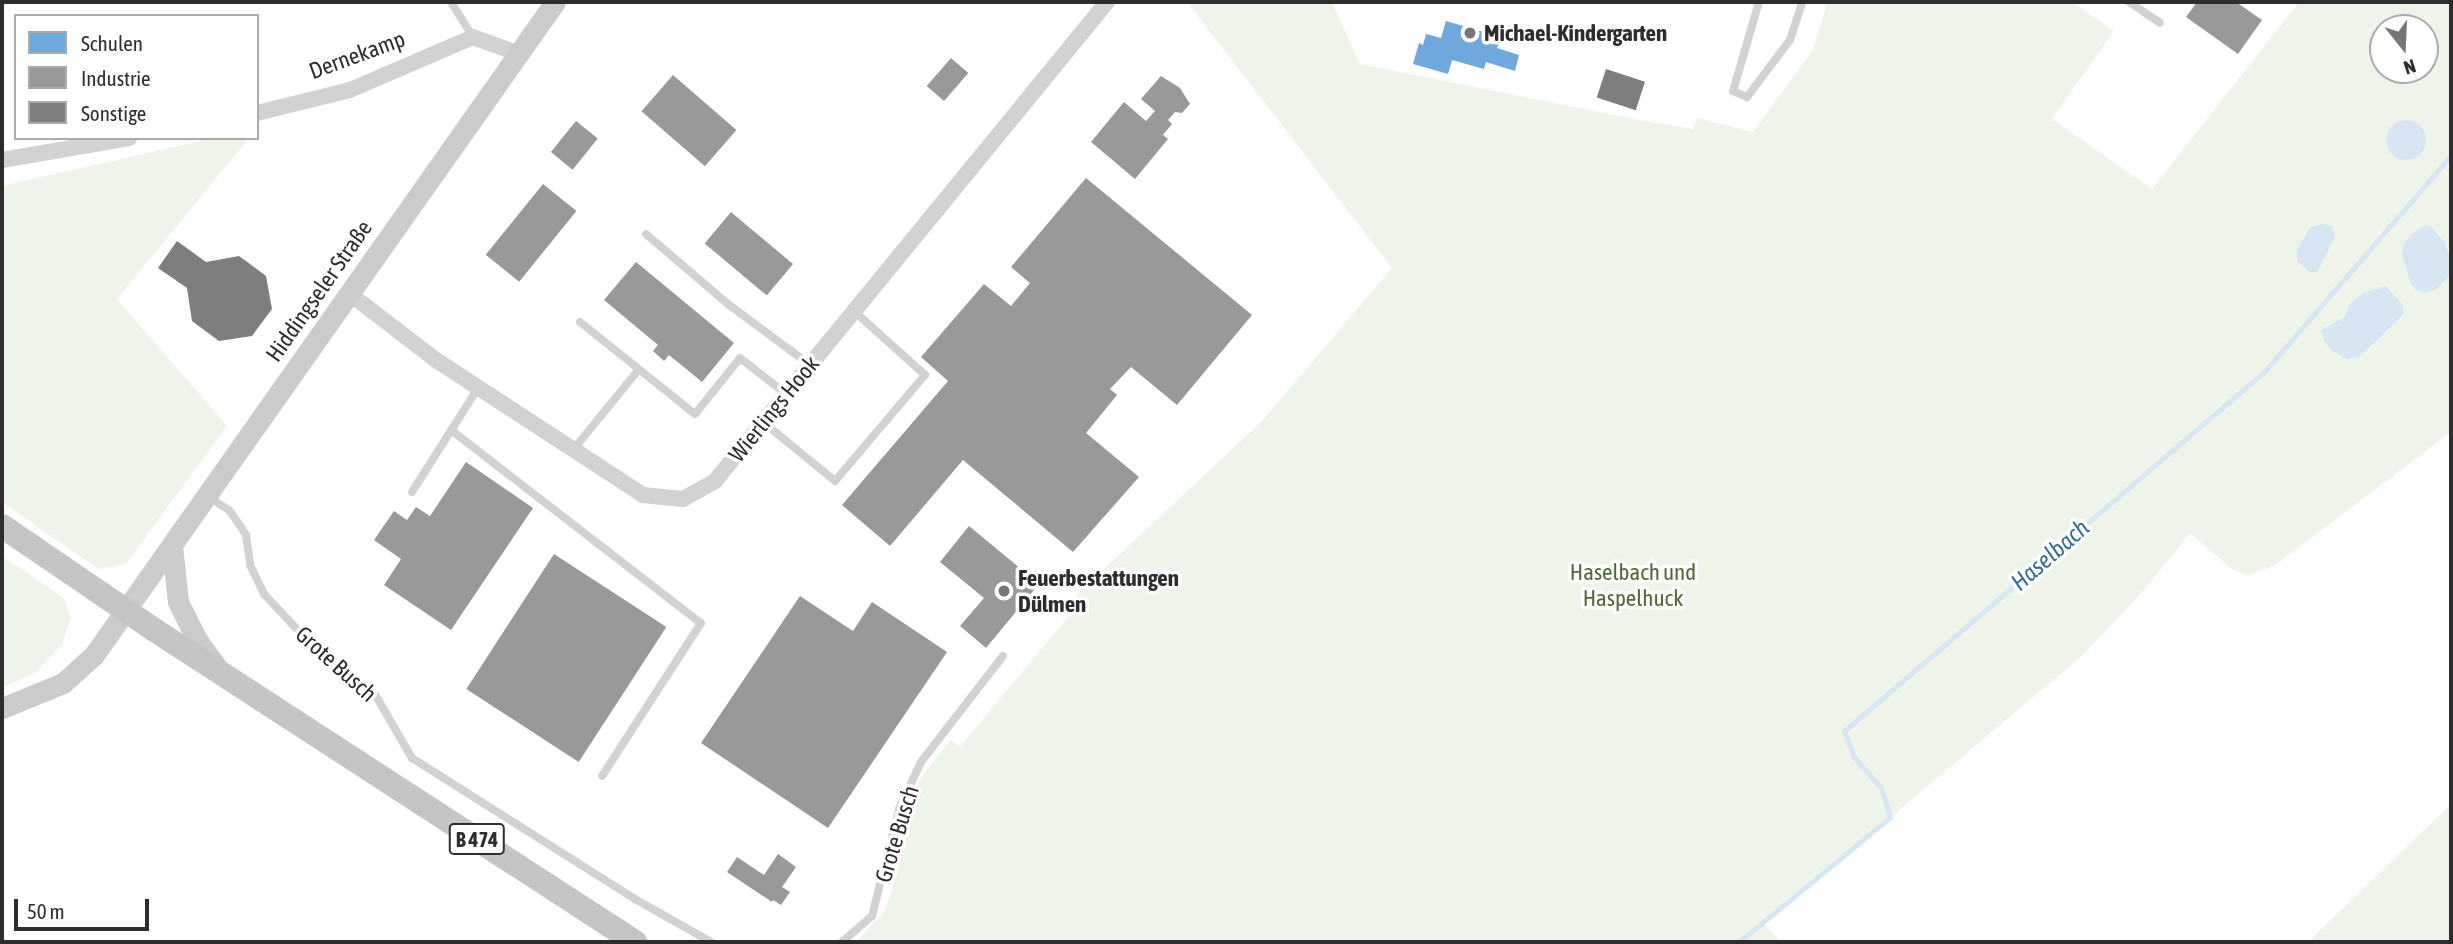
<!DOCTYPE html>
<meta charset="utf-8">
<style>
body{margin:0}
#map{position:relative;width:2453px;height:944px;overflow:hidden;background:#fff;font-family:"Asap Condensed",sans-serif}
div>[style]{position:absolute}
.green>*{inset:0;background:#eff4ea}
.water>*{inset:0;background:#d6e6f2}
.round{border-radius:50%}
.schools>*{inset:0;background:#6fa8dc}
.industry>*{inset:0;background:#999;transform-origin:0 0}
.stream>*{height:5px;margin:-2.5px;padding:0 2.5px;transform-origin:2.5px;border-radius:2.5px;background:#d6e6f2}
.building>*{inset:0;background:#7e7e7e;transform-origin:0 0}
.lane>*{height:8px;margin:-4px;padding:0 4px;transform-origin:4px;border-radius:4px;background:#d2d2d2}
.street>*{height:16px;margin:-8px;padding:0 8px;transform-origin:8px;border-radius:8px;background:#d2d2d2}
.secondary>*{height:21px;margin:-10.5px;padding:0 10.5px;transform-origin:10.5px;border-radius:10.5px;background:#cbcbcb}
.primary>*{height:24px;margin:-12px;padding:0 12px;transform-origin:12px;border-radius:12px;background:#c5c5c5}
.dots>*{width:19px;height:19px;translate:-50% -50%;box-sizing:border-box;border:4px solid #fff;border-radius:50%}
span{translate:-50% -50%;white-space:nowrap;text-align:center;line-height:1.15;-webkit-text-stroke:7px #fff;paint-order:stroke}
.shield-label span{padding:2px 5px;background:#fff;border:2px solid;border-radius:5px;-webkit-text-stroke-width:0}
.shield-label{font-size:21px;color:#2d2d2d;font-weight:700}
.poi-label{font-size:23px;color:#2d2d2d;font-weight:700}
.left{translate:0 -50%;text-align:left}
.street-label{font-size:23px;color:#2d2d2d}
.park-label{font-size:23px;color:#4e6a38}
.water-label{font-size:24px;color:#386d92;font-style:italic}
.frame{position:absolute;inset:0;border:4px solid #2d2d2d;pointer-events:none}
.legend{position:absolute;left:14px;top:14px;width:245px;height:126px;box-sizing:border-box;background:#fff;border:2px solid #ababab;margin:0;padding:9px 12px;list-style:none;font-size:21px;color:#2d2d2d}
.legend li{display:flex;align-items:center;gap:14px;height:35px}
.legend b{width:35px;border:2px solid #ababab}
.north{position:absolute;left:2369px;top:14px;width:70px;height:70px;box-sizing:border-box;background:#fff;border:2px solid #ababab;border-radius:50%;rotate:162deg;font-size:19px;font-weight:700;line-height:28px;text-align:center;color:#2d2d2d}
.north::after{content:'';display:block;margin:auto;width:24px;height:32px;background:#767676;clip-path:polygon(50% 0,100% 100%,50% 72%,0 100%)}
.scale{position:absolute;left:14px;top:899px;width:135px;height:32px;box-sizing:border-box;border:4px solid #2d2d2d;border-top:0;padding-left:9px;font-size:21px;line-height:24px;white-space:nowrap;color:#2d2d2d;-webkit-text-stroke:5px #fff;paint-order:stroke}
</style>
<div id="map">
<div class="green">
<i style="clip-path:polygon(evenodd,1187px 2px,1332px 2px,1360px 64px,1634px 119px,1693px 129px,1697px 118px,1753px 132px,1813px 50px,1827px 2px,2072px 2px,2114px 31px,2052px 119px,2152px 189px,2299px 2px,2451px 2px,2451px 432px,2274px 566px,2248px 575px,2233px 570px,2190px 533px,2145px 589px,2083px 655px,1764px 924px,1781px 942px,856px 942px,885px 911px,900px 863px,918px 783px,931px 764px,951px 740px,960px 747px,1078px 605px,1072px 599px,1261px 422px,1392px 268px,1187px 2px,2383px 28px,2425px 28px,2425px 70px,2383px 70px,2383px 28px)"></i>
<i style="clip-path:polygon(213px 138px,249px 138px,117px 299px,227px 426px,126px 564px,98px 569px,2px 502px,2px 186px)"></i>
<i style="clip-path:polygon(2px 556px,64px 598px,71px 617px,62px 645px,36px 672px,2px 688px)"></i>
<i style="clip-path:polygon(2451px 804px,2451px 942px,2308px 942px)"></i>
</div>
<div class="water">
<i class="round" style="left:2386px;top:120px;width:40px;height:40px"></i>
<i style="clip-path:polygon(2321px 224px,2332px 226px,2335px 237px,2317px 272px,2310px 272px,2297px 261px,2297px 250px,2310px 228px)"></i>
<i style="clip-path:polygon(2423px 226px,2430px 226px,2444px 241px,2451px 259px,2451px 274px,2437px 289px,2425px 293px,2415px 289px,2411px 284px,2402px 255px,2403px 246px,2411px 235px)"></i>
<i style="clip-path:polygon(2386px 286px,2402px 304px,2404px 312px,2400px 318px,2359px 357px,2346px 359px,2333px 351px,2324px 341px,2321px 330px,2345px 317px,2349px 305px,2363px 293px)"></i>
</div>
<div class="schools">
<i style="clip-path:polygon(1446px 21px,1501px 37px,1497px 48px,1519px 55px,1515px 71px,1486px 62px,1484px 69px,1452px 60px,1448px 74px,1413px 64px,1419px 43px,1423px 45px,1426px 34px,1441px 38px)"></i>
</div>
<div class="industry">
<i style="clip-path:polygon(2197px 2px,2236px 2px,2262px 20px,2238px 54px,2186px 17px)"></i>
<i style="left:951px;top:58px;width:23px;height:37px;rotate:41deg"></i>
<i style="left:673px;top:75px;width:84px;height:48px;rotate:41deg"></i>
<i style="clip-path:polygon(1161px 76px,1180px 88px,1190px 104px,1182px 113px,1175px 112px,1168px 120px,1172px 124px,1163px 135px,1168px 139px,1135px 179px,1091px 142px,1124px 102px,1146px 121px,1155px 111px,1141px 99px)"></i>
<i style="left:576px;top:121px;width:28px;height:40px;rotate:39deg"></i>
<i style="clip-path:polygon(1086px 178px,1252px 315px,1177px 405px,1131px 367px,1110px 389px,1117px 395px,1086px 433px,1139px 477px,1073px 552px,963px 460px,890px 546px,842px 505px,948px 381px,921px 357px,984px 284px,1011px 306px,1030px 283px,1011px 267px)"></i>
<i style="left:543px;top:184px;width:43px;height:91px;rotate:39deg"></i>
<i style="left:731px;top:212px;width:81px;height:41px;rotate:40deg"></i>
<i style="clip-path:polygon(636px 262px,734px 343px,702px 382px,669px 355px,664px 361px,653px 351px,658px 345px,604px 300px)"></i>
<i style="clip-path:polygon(466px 462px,533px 508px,451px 630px,384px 585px,401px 559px,374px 540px,394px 511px,407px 520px,416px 507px,430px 516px)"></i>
<i style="clip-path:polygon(969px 526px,1039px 584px,986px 648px,960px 626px,984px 598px,940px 562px)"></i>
<i style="left:554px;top:554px;width:134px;height:161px;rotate:33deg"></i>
<i style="clip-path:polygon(800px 596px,853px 631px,872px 602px,947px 652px,828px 828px,701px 743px)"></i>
<i style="clip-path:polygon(778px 854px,796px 867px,782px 887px,790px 892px,781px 905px,773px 900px,772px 902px,727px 872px,737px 857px,764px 875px)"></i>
</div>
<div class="stream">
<i style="left:1739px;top:942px;width:196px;rotate:-39.6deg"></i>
<i style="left:1890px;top:817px;width:30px;rotate:-107deg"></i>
<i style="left:1881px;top:788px;width:41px;rotate:-131.1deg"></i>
<i style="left:1854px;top:757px;width:28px;rotate:-111deg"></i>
<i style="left:1844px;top:731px;width:553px;rotate:-40.52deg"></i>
<i style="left:2264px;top:372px;width:286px;rotate:-49.2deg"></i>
</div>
<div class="building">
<i style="left:1606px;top:69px;width:41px;height:30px;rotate:18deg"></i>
<i style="clip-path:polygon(177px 241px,206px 262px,239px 256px,266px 276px,272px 309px,252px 336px,219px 341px,192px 321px,187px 288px,158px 268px)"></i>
</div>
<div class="lane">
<i style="left:451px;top:2px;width:41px;rotate:57.8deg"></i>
<i style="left:1759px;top:2px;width:93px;rotate:106.3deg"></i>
<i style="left:1733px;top:91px;width:15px;rotate:23deg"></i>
<i style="left:1747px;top:97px;width:71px;rotate:-53deg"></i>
<i style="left:1790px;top:40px;width:40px;rotate:-72deg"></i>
<i style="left:2129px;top:2px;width:37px;rotate:34deg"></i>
<i style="left:646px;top:234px;width:108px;rotate:40.5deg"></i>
<i style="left:728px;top:304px;width:102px;rotate:36.6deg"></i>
<i style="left:580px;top:322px;width:147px;rotate:38.7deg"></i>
<i style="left:695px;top:414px;width:72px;rotate:-51.2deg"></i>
<i style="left:740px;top:358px;width:58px;rotate:38deg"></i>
<i style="left:763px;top:422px;width:93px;rotate:39.3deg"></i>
<i style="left:835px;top:481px;width:139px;rotate:-49.7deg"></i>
<i style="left:925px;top:375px;width:96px;rotate:-138deg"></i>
<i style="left:451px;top:430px;width:316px;rotate:37.7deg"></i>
<i style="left:701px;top:623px;width:182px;rotate:122.9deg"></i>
<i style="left:573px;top:450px;width:104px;rotate:-50.8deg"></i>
<i style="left:412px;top:492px;width:123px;rotate:-57.6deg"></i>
<i style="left:207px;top:496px;width:27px;rotate:33deg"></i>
<i style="left:230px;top:511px;width:29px;rotate:56deg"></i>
<i style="left:246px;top:535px;width:30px;rotate:82deg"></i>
<i style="left:250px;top:565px;width:32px;rotate:64deg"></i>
<i style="left:264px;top:594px;width:85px;rotate:46.9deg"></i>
<i style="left:322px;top:656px;width:67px;rotate:36.5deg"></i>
<i style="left:376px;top:696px;width:72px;rotate:59.9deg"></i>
<i style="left:412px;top:758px;width:264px;rotate:32.3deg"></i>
<i style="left:635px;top:899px;width:87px;rotate:29.5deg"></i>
<i style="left:842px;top:942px;width:40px;rotate:-41deg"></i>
<i style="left:872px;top:916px;width:110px;rotate:-75.8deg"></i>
<i style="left:899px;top:809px;width:52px;rotate:-64.9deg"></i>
<i style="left:921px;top:762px;width:134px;rotate:-52.3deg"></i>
</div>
<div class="street">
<i style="left:257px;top:113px;width:96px;rotate:-13.9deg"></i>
<i style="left:350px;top:90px;width:134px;rotate:-23.3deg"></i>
<i style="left:473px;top:37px;width:47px;rotate:20deg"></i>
<i style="left:2px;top:160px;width:129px;rotate:-9.8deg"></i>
<i style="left:350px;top:294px;width:108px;rotate:37.5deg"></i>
<i style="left:436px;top:360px;width:247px;rotate:33.1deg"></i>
<i style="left:643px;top:495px;width:40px;rotate:5.7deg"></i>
<i style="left:683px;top:499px;width:37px;rotate:-29deg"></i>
<i style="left:715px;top:481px;width:619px;rotate:-50.7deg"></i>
</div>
<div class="secondary">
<i style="left:172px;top:545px;width:57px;rotate:84deg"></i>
<i style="left:178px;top:602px;width:42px;rotate:63.4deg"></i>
<i style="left:197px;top:640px;width:34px;rotate:54deg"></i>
<i style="left:2px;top:708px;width:66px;rotate:-22.3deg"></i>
<i style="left:63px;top:683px;width:42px;rotate:-42.1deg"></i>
<i style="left:94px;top:655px;width:799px;rotate:-54.78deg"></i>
</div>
<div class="primary">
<i style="left:2px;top:526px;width:183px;rotate:34.3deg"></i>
<i style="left:153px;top:629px;width:575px;rotate:33deg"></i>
</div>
<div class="dots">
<i style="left:1470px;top:33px;background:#767676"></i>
<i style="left:1004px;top:591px;background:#767676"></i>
</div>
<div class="shield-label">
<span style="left:477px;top:839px">B 474</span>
</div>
<div class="poi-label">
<span class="left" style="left:1484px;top:33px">Michael-Kindergarten</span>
<span class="left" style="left:1018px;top:591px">Feuerbestattungen<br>Dülmen</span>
</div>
<div class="street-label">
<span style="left:357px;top:55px;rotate:-20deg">Dernekamp</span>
<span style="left:319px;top:291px;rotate:-55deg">Hiddingseler Straße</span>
<span style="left:774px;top:409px;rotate:-51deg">Wierlings Hook</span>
<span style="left:336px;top:664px;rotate:42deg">Grote Busch</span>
<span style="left:897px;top:834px;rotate:-73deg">Grote Busch</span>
</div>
<div class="park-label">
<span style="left:1633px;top:585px">Haselbach und<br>Haspelhuck</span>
</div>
<div class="water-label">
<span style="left:2050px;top:555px;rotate:-41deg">Haselbach</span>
</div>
<div class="frame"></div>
<ul class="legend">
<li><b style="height:19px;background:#6fa8dc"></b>Schulen</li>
<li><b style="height:19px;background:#999"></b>Industrie</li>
<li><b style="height:19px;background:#7e7e7e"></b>Sonstige</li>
</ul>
<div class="north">N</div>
<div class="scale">50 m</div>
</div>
